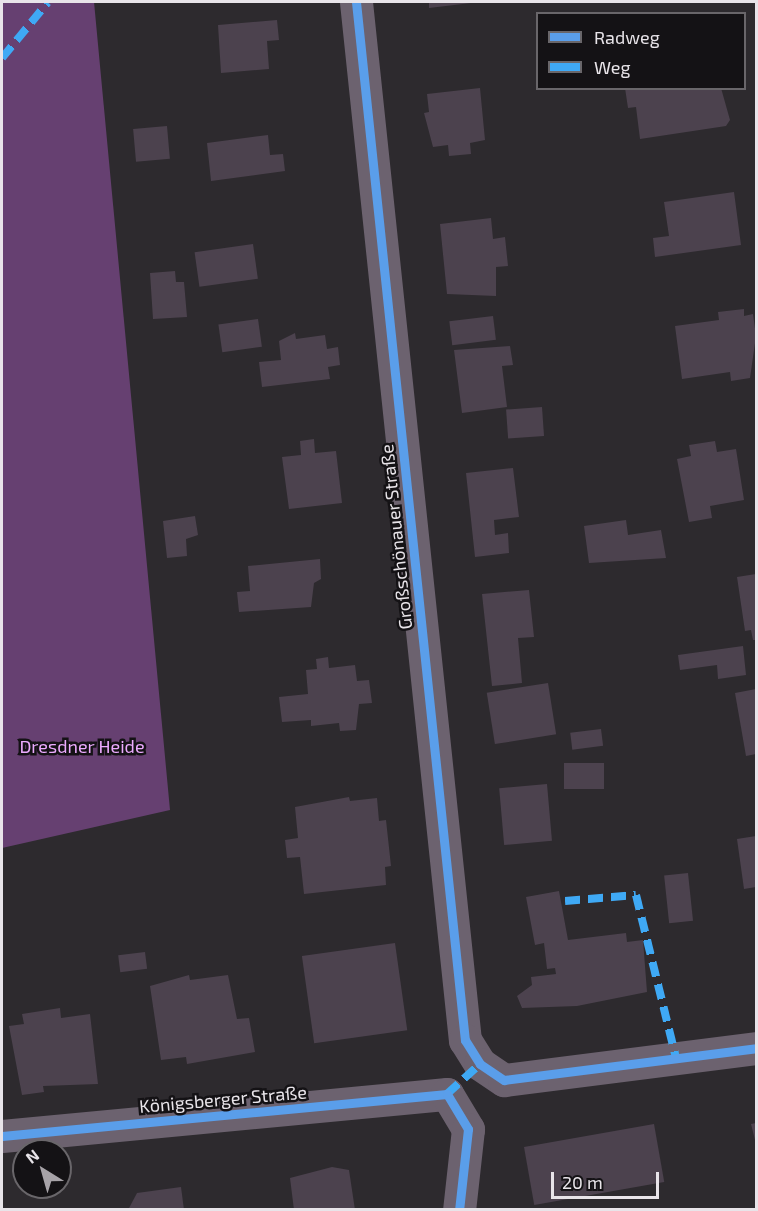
<!DOCTYPE html>
<meta charset="utf-8">
<style>
body{margin:0}
#map{position:relative;width:758px;height:1211px;overflow:hidden;background:#2d2a2e;font-family:"Exo 2",sans-serif}
div>[style]{position:absolute}
.forest>*{inset:0;background:#664071}
.building>*{inset:0;background:#4c424e;transform-origin:0 0}
.minor>*{height:33px;margin:-16.5px;padding:0 16.5px;transform-origin:16.5px;border-radius:16.5px;background:#6c626f}
.quiet>*{height:8px;margin-top:-4px;transform-origin:0;background:repeating-linear-gradient(90deg,#3fa9f5 0 15px,transparent 0 23px)}
.cycleway>*{height:9px;margin:-4.5px;padding:0 4.5px;transform-origin:4.5px;border-radius:4.5px;background:#5a9eea}
span{translate:-50% -50%;white-space:nowrap;text-align:center;line-height:1.15;-webkit-text-stroke:5px #141215;paint-order:stroke}
.street-label{font-size:18px;color:#e8e4e9}
.park-label{font-size:18px;color:#ecabff}
.frame{position:absolute;inset:0;border:3px solid #e8e4e9;pointer-events:none}
.legend{position:absolute;left:536px;top:12px;width:210px;height:78px;box-sizing:border-box;background:#141215;border:2px solid #69666a;margin:0;padding:8px 10px;list-style:none;font-size:18px;color:#e8e4e9}
.legend li{display:flex;align-items:center;gap:12px;height:30px}
.legend b{width:30px;border:2px solid #69666a}
.north{position:absolute;left:12px;top:1139px;width:60px;height:60px;box-sizing:border-box;background:#141215;border:2px solid #69666a;border-radius:50%;rotate:323deg;font-size:16px;font-weight:700;line-height:24px;text-align:center;color:#e8e4e9}
.north::after{content:'';display:block;margin:auto;width:21px;height:27px;background:#a7a3a8;clip-path:polygon(50% 0,100% 100%,50% 72%,0 100%)}
.scale{position:absolute;left:551px;top:1172px;width:108px;height:27px;box-sizing:border-box;border:3px solid #e8e4e9;border-top:0;padding-left:8px;font-size:18px;line-height:21px;white-space:nowrap;color:#e8e4e9;-webkit-text-stroke:4px #141215;paint-order:stroke}
</style>
<div id="map">
<div class="forest">
<i style="clip-path:polygon(2px 2px,94px 2px,170px 810px,2px 848px)"></i>
</div>
<div class="building">
<i style="clip-path:polygon(429px 2px,471px 2px,471px 3px,429px 8px)"></i>
<i style="clip-path:polygon(277px 20px,279px 40px,267px 41px,269px 69px,221px 73px,218px 25px)"></i>
<i style="clip-path:polygon(480px 88px,485px 140px,470px 143px,471px 154px,449px 156px,448px 145px,433px 147px,424px 113px,429px 112px,427px 94px)"></i>
<i style="clip-path:polygon(625px 88px,721px 88px,730px 120px,726px 126px,640px 139px,636px 107px,628px 108px)"></i>
<i style="left:167px;top:126px;width:33px;height:34px;rotate:85deg"></i>
<i style="clip-path:polygon(268px 135px,270px 155px,283px 154px,285px 171px,211px 181px,207px 143px)"></i>
<i style="clip-path:polygon(734px 192px,741px 245px,655px 257px,653px 238px,669px 236px,664px 202px)"></i>
<i style="clip-path:polygon(491px 218px,493px 239px,505px 237px,508px 266px,496px 267px,496px 296px,447px 294px,440px 224px)"></i>
<i style="left:253px;top:244px;width:35px;height:59px;rotate:82deg"></i>
<i style="clip-path:polygon(175px 271px,176px 282px,184px 282px,187px 317px,153px 319px,150px 273px)"></i>
<i style="clip-path:polygon(744px 309px,744px 316px,753px 314px,756px 336px,750px 378px,731px 381px,730px 372px,682px 379px,675px 326px,719px 320px,718px 312px)"></i>
<i style="left:493px;top:316px;width:24px;height:44px;rotate:83deg"></i>
<i style="left:258px;top:319px;width:28px;height:40px;rotate:82deg"></i>
<i style="clip-path:polygon(295px 333px,296px 339px,325px 335px,327px 349px,338px 347px,340px 365px,328px 367px,330px 379px,262px 387px,259px 362px,281px 360px,279px 341px)"></i>
<i style="clip-path:polygon(510px 346px,513px 365px,502px 366px,507px 407px,462px 413px,454px 350px)"></i>
<i style="left:542px;top:407px;width:29px;height:36px;rotate:86deg"></i>
<i style="clip-path:polygon(314px 439px,315px 453px,336px 451px,342px 503px,289px 509px,282px 457px,301px 455px,300px 441px)"></i>
<i style="clip-path:polygon(715px 441px,717px 452px,736px 449px,744px 500px,710px 506px,712px 518px,689px 522px,677px 459px,691px 456px,689px 445px)"></i>
<i style="clip-path:polygon(513px 468px,519px 517px,494px 520px,495px 535px,508px 533px,509px 553px,475px 557px,466px 473px)"></i>
<i style="clip-path:polygon(195px 516px,198px 535px,186px 539px,187px 556px,167px 558px,163px 521px)"></i>
<i style="clip-path:polygon(626px 520px,628px 535px,661px 530px,666px 558px,589px 563px,584px 526px)"></i>
<i style="clip-path:polygon(320px 559px,321px 579px,314px 583px,311px 607px,239px 612px,237px 592px,250px 591px,248px 566px)"></i>
<i style="clip-path:polygon(756px 574px,756px 640px,753px 640px,751px 630px,745px 631px,737px 577px)"></i>
<i style="clip-path:polygon(529px 590px,534px 637px,518px 638px,522px 683px,492px 686px,482px 594px)"></i>
<i style="clip-path:polygon(743px 646px,746px 675px,718px 679px,717px 665px,680px 670px,678px 655px)"></i>
<i style="clip-path:polygon(328px 657px,329px 668px,355px 665px,357px 681px,369px 680px,372px 703px,359px 704px,356px 730px,340px 731px,339px 723px,311px 726px,311px 720px,282px 722px,279px 697px,308px 694px,306px 670px,317px 669px,316px 659px)"></i>
<i style="left:548px;top:683px;width:52px;height:62px;rotate:81deg"></i>
<i style="clip-path:polygon(756px 689px,756px 754px,746px 756px,735px 693px)"></i>
<i style="left:601px;top:729px;width:17px;height:31px;rotate:83deg"></i>
<i style="left:564px;top:763px;width:40px;height:26px"></i>
<i style="left:547px;top:784px;width:57px;height:48px;rotate:85deg"></i>
<i style="clip-path:polygon(349px 797px,350px 801px,377px 798px,379px 821px,386px 820px,391px 866px,385px 867px,386px 885px,304px 894px,300px 857px,287px 858px,285px 840px,298px 838px,295px 807px)"></i>
<i style="clip-path:polygon(756px 836px,756px 887px,744px 889px,737px 839px)"></i>
<i style="left:688px;top:873px;width:48px;height:24px;rotate:84deg"></i>
<i style="clip-path:polygon(559px 891px,568px 940px,626px 933px,627px 942px,643px 940px,647px 992px,577px 1006px,522px 1008px,517px 996px,532px 985px,531px 977px,556px 974px,555px 968px,547px 969px,544px 943px,535px 945px,526px 897px)"></i>
<i style="left:395px;top:943px;width:88px;height:94px;rotate:82deg"></i>
<i style="left:145px;top:952px;width:17px;height:27px;rotate:83deg"></i>
<i style="clip-path:polygon(189px 975px,190px 980px,228px 975px,237px 1019px,249px 1018px,255px 1052px,187px 1064px,186px 1057px,161px 1060px,150px 986px)"></i>
<i style="clip-path:polygon(60px 1008px,61px 1018px,90px 1014px,98px 1084px,43px 1086px,44px 1092px,22px 1095px,9px 1026px,24px 1024px,22px 1014px)"></i>
<i style="clip-path:polygon(756px 1123px,756px 1144px,751px 1124px)"></i>
<i style="left:654px;top:1124px;width:59px;height:132px;rotate:80deg"></i>
<i style="clip-path:polygon(332px 1167px,349px 1170px,355px 1210px,294px 1210px,290px 1178px)"></i>
<i style="clip-path:polygon(181px 1187px,184px 1210px,128px 1210px,137px 1193px)"></i>
</div>
<div class="minor">
<i style="left:356px;top:2px;width:1044px;rotate:84.01deg"></i>
<i style="left:465px;top:1040px;width:28px;rotate:58deg"></i>
<i style="left:480px;top:1064px;width:29px;rotate:34deg"></i>
<i style="left:504px;top:1080px;width:254px;rotate:-7.2deg"></i>
<i style="left:2px;top:1136px;width:447px;rotate:-5.4deg"></i>
<i style="left:447px;top:1094px;width:41px;rotate:59deg"></i>
<i style="left:468px;top:1129px;width:81px;rotate:96.3deg"></i>
</div>
<div class="quiet">
<i style="left:2px;top:58px;width:72px;rotate:-50.6deg"></i>
<i style="left:565px;top:901px;width:71px;rotate:-4.8deg"></i>
<i style="left:636px;top:895px;width:168px;rotate:76.2deg"></i>
<i style="left:447px;top:1094px;width:45px;rotate:-42.3deg"></i>
</div>
<div class="cycleway">
<i style="left:356px;top:2px;width:1044px;rotate:84.01deg"></i>
<i style="left:465px;top:1040px;width:28px;rotate:58deg"></i>
<i style="left:480px;top:1064px;width:29px;rotate:34deg"></i>
<i style="left:504px;top:1080px;width:254px;rotate:-7.2deg"></i>
<i style="left:2px;top:1136px;width:447px;rotate:-5.4deg"></i>
<i style="left:447px;top:1094px;width:41px;rotate:59deg"></i>
<i style="left:468px;top:1129px;width:81px;rotate:96.3deg"></i>
</div>
<div class="street-label">
<span style="left:396px;top:537px;rotate:-96deg">Großschönauer Straße</span>
<span style="left:223px;top:1099px;rotate:-5deg">Königsberger Straße</span>
</div>
<div class="park-label">
<span style="left:82px;top:746px">Dresdner Heide</span>
</div>
<div class="frame"></div>
<ul class="legend">
<li><b style="height:8px;background:#5a9eea"></b>Radweg</li>
<li><b style="height:8px;background:#3fa9f5"></b>Weg</li>
</ul>
<div class="north">N</div>
<div class="scale">20 m</div>
</div>
